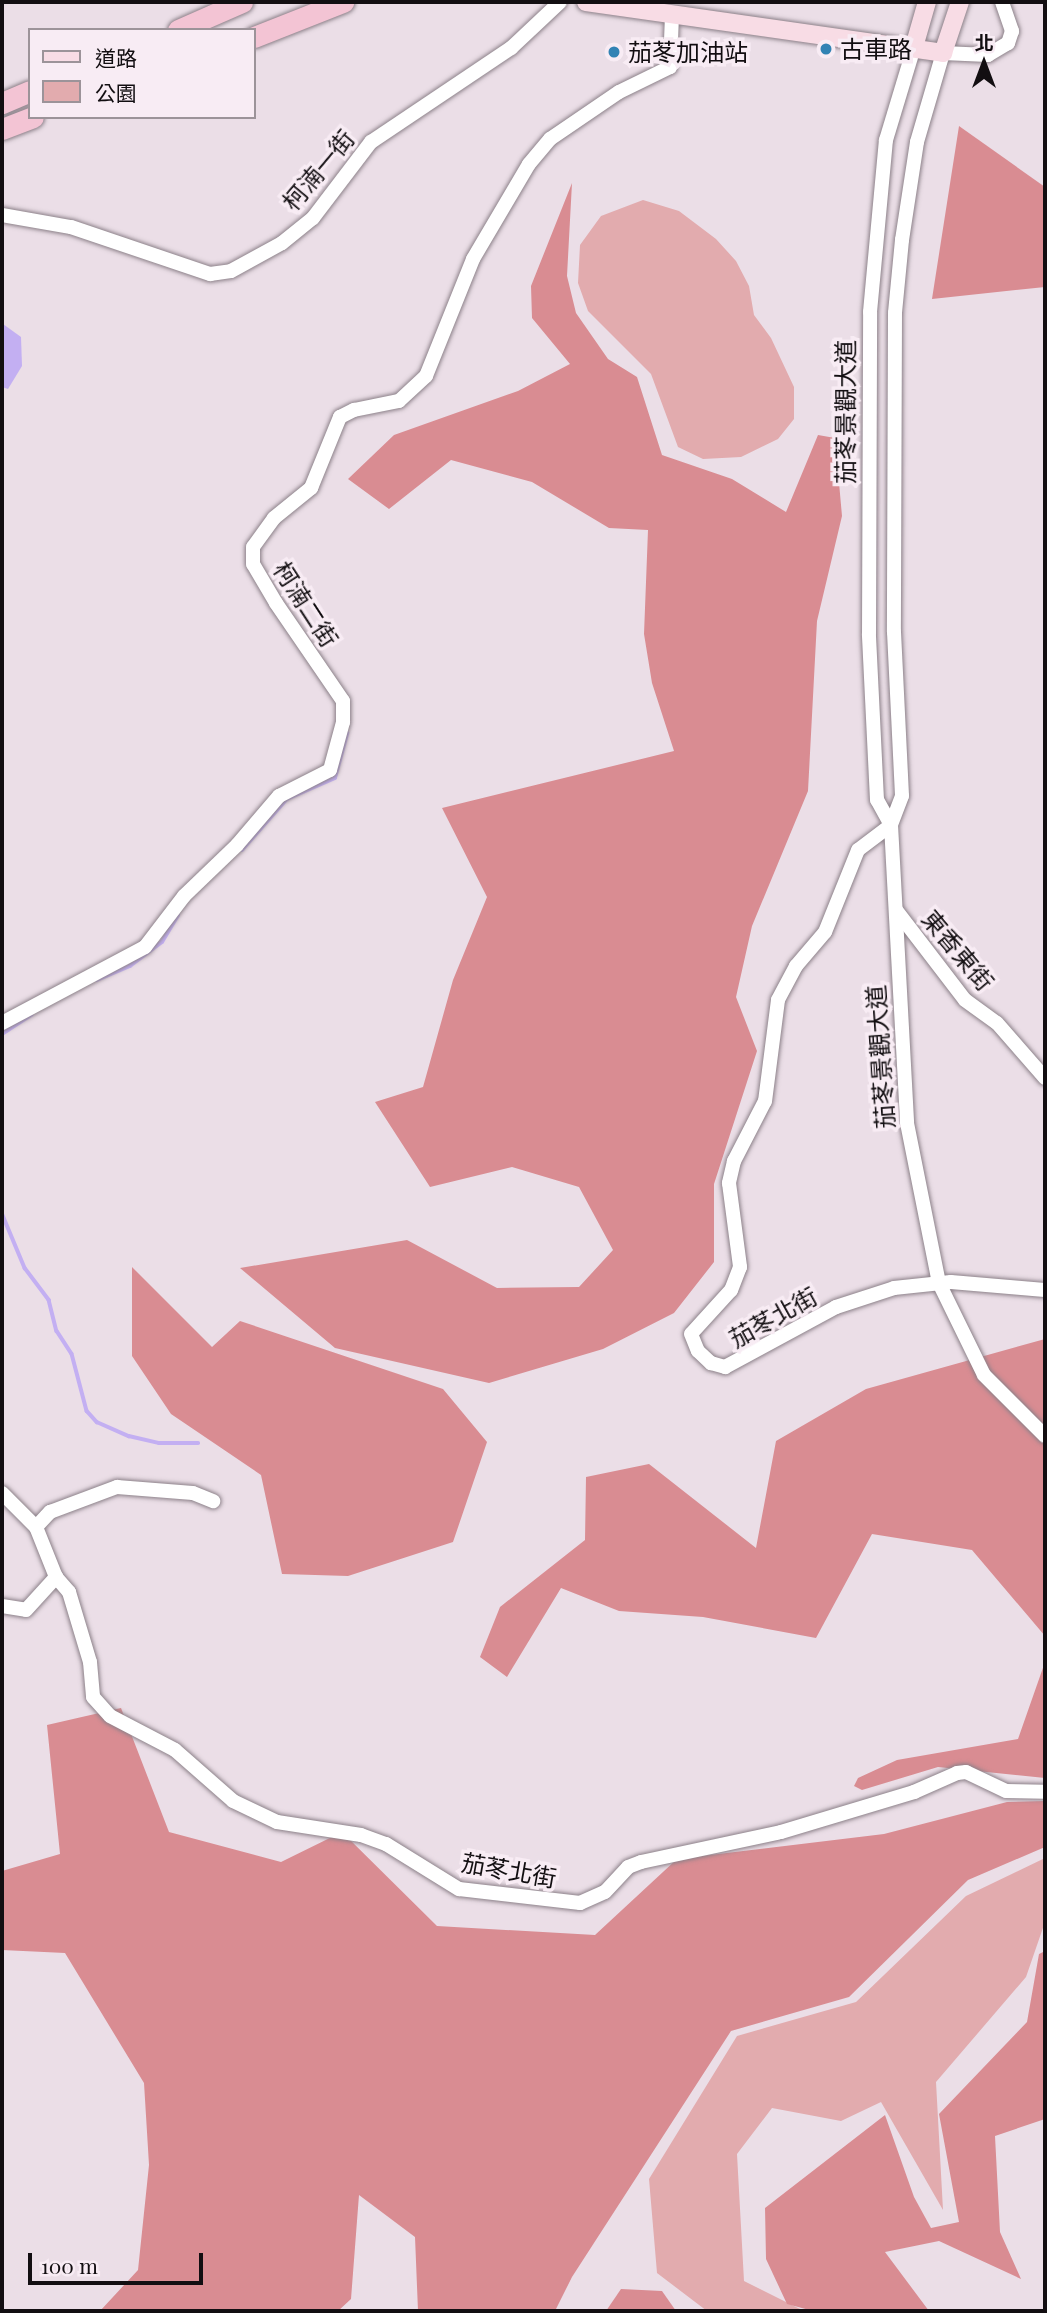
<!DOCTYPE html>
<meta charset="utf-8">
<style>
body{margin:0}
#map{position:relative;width:1047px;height:2313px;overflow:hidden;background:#ebdee7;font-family:"Playfair Display","Noto Sans TC",serif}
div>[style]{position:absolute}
.green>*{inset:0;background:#e2abae}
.forest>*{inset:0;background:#d98c92}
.water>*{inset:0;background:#c3aff2}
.stream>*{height:3.5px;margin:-1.75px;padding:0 1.75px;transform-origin:1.75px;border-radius:1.75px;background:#c3aff2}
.roads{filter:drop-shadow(0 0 2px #8c8189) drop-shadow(0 0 2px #8c8189)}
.minor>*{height:14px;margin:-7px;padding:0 7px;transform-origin:7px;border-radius:7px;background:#fff}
.major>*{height:18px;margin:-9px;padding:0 9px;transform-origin:9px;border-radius:9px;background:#f8dce5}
.highway>*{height:21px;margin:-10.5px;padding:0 10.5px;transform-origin:10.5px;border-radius:10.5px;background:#f3c4d4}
.dots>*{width:19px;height:19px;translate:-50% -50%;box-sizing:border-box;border:4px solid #f8ecf4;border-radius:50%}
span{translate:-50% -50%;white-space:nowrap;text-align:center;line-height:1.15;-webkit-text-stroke:7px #f8ecf4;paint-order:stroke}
.poi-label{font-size:24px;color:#120e11}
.left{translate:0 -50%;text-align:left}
.street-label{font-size:24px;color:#120e11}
.frame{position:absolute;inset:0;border:4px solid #120e11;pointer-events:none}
.legend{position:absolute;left:28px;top:28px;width:228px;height:91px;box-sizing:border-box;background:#f8ecf4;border:2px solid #9c9399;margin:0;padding:9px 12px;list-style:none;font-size:21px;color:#120e11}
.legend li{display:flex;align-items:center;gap:14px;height:35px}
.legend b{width:35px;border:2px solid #9c9399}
.north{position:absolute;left:949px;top:28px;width:70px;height:70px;-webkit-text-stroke:5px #f8ecf4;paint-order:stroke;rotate:0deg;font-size:19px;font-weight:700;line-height:28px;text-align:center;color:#120e11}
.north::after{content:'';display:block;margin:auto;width:24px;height:32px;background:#120e11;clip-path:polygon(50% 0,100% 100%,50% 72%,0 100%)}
.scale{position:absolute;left:28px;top:2253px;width:175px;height:32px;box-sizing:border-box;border:4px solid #120e11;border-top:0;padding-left:9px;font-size:21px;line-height:24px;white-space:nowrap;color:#120e11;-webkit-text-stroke:5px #f8ecf4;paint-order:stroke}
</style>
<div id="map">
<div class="green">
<i style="clip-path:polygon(643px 200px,679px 211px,716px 239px,736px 261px,749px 286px,754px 315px,771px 338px,794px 387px,794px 419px,778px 439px,741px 457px,703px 459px,678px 447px,651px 374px,588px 311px,578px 283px,580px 245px,601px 216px)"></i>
<i style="clip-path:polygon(1045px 1858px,1045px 1922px,1026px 1977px,936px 2082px,943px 2210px,881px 2102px,841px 2121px,772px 2108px,737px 2154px,744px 2281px,804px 2311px,707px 2311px,657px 2273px,649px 2179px,737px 2036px,856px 2002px,966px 1896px)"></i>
</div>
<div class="forest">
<i style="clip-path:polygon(959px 126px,1045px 187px,1045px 287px,932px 299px)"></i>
<i style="clip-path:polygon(572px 183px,567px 276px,576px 313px,608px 359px,637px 377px,662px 455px,732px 479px,786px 512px,818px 435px,835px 438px,842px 516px,817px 621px,808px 791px,752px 926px,736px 997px,757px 1051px,714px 1184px,714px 1262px,674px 1313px,603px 1349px,489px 1383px,335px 1348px,240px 1268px,407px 1240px,497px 1288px,579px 1287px,613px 1250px,579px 1187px,512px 1167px,430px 1187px,375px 1102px,423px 1087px,453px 980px,487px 897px,442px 808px,674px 751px,652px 683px,644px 634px,648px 530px,609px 528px,532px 482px,451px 460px,389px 509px,348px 479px,394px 435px,518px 391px,570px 364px,532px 318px,531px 286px)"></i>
<i style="clip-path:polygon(132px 1267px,212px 1347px,240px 1321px,443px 1389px,487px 1442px,453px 1542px,348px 1576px,282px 1574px,261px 1475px,171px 1414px,132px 1356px)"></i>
<i style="clip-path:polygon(1045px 1339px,1045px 1636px,972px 1550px,872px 1534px,816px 1638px,703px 1617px,619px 1611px,561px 1588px,507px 1677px,480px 1657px,500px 1607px,585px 1540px,586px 1477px,649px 1464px,756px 1548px,776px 1441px,866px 1389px)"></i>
<i style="clip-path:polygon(1045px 1662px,1045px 1778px,938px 1767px,862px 1790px,854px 1786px,858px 1778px,897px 1760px,1018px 1739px)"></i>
<i style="clip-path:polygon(121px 1708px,169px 1832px,281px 1862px,342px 1832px,437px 1926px,595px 1935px,677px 1859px,884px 1834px,1007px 1802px,1045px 1801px,1045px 1847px,968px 1880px,849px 1997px,731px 2031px,572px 2277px,555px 2311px,418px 2311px,415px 2237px,359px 2195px,351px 2299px,338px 2311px,100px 2311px,138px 2270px,149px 2165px,144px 2083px,65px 1953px,2px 1950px,2px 1871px,60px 1854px,47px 1725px)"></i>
<i style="clip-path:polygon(1045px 1951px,1045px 2119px,995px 2136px,1000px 2232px,1021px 2279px,939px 2241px,885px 2252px,929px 2311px,813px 2311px,787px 2304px,766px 2259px,765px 2208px,885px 2115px,914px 2197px,931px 2228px,959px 2222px,939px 2114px,1027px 2022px,1039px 1954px)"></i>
<i style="clip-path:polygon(621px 2289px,662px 2291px,676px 2311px,606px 2311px)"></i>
</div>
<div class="water">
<i style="clip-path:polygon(3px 324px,21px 337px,22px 366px,8px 389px,2px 387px)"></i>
</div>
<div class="stream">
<i style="left:242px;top:850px;width:68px;rotate:-48.6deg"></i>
<i style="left:287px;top:799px;width:52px;rotate:-23.6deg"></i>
<i style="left:335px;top:778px;width:46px;rotate:-74.7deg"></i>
<i style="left:97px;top:980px;width:36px;rotate:-23deg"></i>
<i style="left:130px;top:966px;width:40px;rotate:-37deg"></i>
<i style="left:162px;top:942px;width:31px;rotate:-59deg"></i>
<i style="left:2px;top:1034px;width:35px;rotate:-33deg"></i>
<i style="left:2px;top:1213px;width:60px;rotate:67.3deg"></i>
<i style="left:25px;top:1268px;width:40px;rotate:53deg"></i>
<i style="left:49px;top:1300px;width:32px;rotate:76deg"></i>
<i style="left:57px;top:1331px;width:27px;rotate:57deg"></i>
<i style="left:72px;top:1354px;width:59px;rotate:75.3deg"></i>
<i style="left:87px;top:1411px;width:15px;rotate:48deg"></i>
<i style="left:97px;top:1422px;width:35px;rotate:24deg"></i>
<i style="left:129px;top:1436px;width:31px;rotate:13deg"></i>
<i style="left:159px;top:1443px;width:39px"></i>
</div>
<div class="roads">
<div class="minor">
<i style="left:1002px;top:2px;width:31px;rotate:71deg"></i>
<i style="left:1012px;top:31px;width:13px;rotate:108deg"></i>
<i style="left:1008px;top:43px;width:23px;rotate:149deg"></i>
<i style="left:988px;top:55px;width:45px;rotate:-177.5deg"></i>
<i style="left:943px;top:53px;width:93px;rotate:106.3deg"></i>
<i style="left:917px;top:142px;width:99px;rotate:98.7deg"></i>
<i style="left:902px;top:240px;width:73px;rotate:95.5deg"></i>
<i style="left:895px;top:313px;width:319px;rotate:90.2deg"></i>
<i style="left:894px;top:632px;width:164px;rotate:87.2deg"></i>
<i style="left:902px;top:796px;width:31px;rotate:111deg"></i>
<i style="left:891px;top:825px;width:298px;rotate:86.9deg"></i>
<i style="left:907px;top:1123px;width:163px;rotate:78.7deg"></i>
<i style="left:939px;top:1283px;width:102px;rotate:63.9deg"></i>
<i style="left:984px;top:1375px;width:86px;rotate:45deg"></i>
<i style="left:2px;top:215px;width:70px;rotate:9.9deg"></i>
<i style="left:71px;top:227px;width:147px;rotate:18.7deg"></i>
<i style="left:210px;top:274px;width:21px;rotate:-8deg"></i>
<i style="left:231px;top:271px;width:58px;rotate:-28.8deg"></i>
<i style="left:282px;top:243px;width:40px;rotate:-39deg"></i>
<i style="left:313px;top:218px;width:96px;rotate:-52.7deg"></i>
<i style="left:371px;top:142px;width:169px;rotate:-33.9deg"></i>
<i style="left:511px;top:48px;width:67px;rotate:-43.2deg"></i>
<i style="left:891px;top:825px;width:41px;rotate:142.9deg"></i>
<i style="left:858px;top:850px;width:88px;rotate:111.9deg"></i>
<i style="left:825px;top:932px;width:45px;rotate:130.5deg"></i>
<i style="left:796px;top:966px;width:38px;rotate:118deg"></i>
<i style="left:778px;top:1000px;width:102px;rotate:97.3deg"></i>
<i style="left:765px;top:1101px;width:68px;rotate:117.3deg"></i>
<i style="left:734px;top:1161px;width:23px;rotate:103deg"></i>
<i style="left:729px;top:1183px;width:85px;rotate:82.5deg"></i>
<i style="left:740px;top:1267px;width:25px;rotate:111deg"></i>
<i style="left:731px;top:1290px;width:59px;rotate:132.3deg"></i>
<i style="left:691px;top:1334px;width:18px;rotate:68deg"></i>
<i style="left:698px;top:1351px;width:18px;rotate:43deg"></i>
<i style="left:711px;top:1363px;width:15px;rotate:16deg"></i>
<i style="left:725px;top:1367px;width:126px;rotate:-28.4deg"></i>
<i style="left:836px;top:1307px;width:61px;rotate:-18.1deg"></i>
<i style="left:894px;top:1288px;width:57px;rotate:-6deg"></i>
<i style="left:951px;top:1282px;width:94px;rotate:4.9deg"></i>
<i style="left:891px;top:825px;width:29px;rotate:-119deg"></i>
<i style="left:877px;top:800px;width:166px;rotate:-92.8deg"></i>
<i style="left:869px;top:634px;width:322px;rotate:-89.8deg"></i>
<i style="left:870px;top:312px;width:173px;rotate:-84.7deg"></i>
<i style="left:886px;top:140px;width:97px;rotate:-73.2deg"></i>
<i style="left:896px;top:910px;width:113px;rotate:52.5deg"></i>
<i style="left:965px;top:1000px;width:39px;rotate:36deg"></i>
<i style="left:997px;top:1023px;width:73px;rotate:48.9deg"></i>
<i style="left:2px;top:1023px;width:162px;rotate:-28deg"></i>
<i style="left:145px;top:947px;width:64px;rotate:-52.6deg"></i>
<i style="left:184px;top:896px;width:74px;rotate:-43.9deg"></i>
<i style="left:237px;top:845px;width:65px;rotate:-49.4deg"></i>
<i style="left:279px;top:796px;width:57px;rotate:-27deg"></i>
<i style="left:330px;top:770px;width:50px;rotate:-74.8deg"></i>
<i style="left:343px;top:722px;width:21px;rotate:-90deg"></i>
<i style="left:343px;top:701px;width:119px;rotate:-124.4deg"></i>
<i style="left:276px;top:603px;width:45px;rotate:-120.5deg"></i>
<i style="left:253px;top:564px;width:17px;rotate:-90deg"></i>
<i style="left:253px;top:547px;width:36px;rotate:-54deg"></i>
<i style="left:274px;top:518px;width:48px;rotate:-39deg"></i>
<i style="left:311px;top:488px;width:77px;rotate:-67.8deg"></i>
<i style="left:340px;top:417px;width:16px;rotate:-27deg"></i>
<i style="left:354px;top:410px;width:46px;rotate:-11.3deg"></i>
<i style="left:399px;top:401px;width:37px;rotate:-43deg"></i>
<i style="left:426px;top:376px;width:126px;rotate:-68.1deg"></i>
<i style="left:473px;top:259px;width:110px;rotate:-59.5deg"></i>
<i style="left:529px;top:164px;width:33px;rotate:-50deg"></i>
<i style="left:550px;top:139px;width:83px;rotate:-34.3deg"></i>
<i style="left:619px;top:92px;width:57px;rotate:-26.1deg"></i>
<i style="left:670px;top:67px;width:53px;rotate:-87.8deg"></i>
<i style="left:2px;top:1493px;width:48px;rotate:45deg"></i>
<i style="left:36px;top:1527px;width:54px;rotate:68.2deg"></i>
<i style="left:56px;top:1577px;width:20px;rotate:49deg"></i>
<i style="left:69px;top:1592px;width:73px;rotate:73.3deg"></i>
<i style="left:90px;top:1662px;width:35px;rotate:85deg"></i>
<i style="left:93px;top:1697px;width:25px;rotate:48deg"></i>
<i style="left:110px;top:1716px;width:73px;rotate:27.6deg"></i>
<i style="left:175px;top:1750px;width:77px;rotate:41.3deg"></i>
<i style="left:233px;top:1801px;width:49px;rotate:25.5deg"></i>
<i style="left:277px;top:1822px;width:85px;rotate:8.8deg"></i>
<i style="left:361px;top:1835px;width:27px;rotate:20deg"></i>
<i style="left:386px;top:1844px;width:86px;rotate:31.7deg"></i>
<i style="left:459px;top:1889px;width:122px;rotate:6.6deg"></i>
<i style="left:580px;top:1903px;width:27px;rotate:-24deg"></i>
<i style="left:605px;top:1892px;width:34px;rotate:-47deg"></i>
<i style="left:628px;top:1867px;width:14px;rotate:-21deg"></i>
<i style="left:641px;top:1862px;width:143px;rotate:-12.1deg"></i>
<i style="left:781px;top:1832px;width:139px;rotate:-16.7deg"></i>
<i style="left:914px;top:1792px;width:47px;rotate:-23.8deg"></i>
<i style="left:957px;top:1773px;width:9px;rotate:-6deg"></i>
<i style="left:966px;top:1772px;width:44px;rotate:25.4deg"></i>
<i style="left:1006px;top:1791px;width:39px;rotate:1deg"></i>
<i style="left:36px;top:1527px;width:21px;rotate:-47deg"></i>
<i style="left:50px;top:1512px;width:72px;rotate:-20.5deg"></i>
<i style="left:117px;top:1487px;width:76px;rotate:4.5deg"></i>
<i style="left:193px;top:1493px;width:22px;rotate:22deg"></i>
<i style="left:2px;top:1606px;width:24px;rotate:9deg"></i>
<i style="left:26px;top:1610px;width:45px;rotate:-47.7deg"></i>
</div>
<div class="major">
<i style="left:586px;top:2px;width:361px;rotate:8.1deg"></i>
<i style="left:943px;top:53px;width:54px;rotate:-71.6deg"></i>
<i style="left:914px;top:47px;width:47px;rotate:-73.9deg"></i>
</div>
<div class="highway">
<i style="left:178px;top:30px;width:70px;rotate:-23.6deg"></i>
<i style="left:254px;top:37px;width:96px;rotate:-21.5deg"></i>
<i style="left:2px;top:103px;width:30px;rotate:-23deg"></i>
<i style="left:2px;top:129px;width:33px;rotate:-21deg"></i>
</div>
</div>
<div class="dots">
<i style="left:826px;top:49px;background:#3283b4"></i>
<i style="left:614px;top:52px;background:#3283b4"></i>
</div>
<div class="poi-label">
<span class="left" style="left:840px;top:49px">古車路</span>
<span class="left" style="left:628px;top:52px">茄苳加油站</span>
</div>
<div class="street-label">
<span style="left:318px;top:170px;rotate:-50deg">柯湳一街</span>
<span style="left:845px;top:412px;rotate:-90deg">茄苳景觀大道</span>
<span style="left:306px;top:604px;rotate:57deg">柯湳二街</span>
<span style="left:958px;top:950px;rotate:50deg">東香東街</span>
<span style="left:880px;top:1057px;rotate:-94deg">茄苳景觀大道</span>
<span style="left:773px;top:1317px;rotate:-29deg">茄苳北街</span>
<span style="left:509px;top:1870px;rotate:10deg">茄苳北街</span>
</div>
<div class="frame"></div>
<ul class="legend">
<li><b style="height:9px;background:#f8dce5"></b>道路</li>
<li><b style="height:19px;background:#e2abae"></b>公園</li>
</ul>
<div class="north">北</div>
<div class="scale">100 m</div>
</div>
